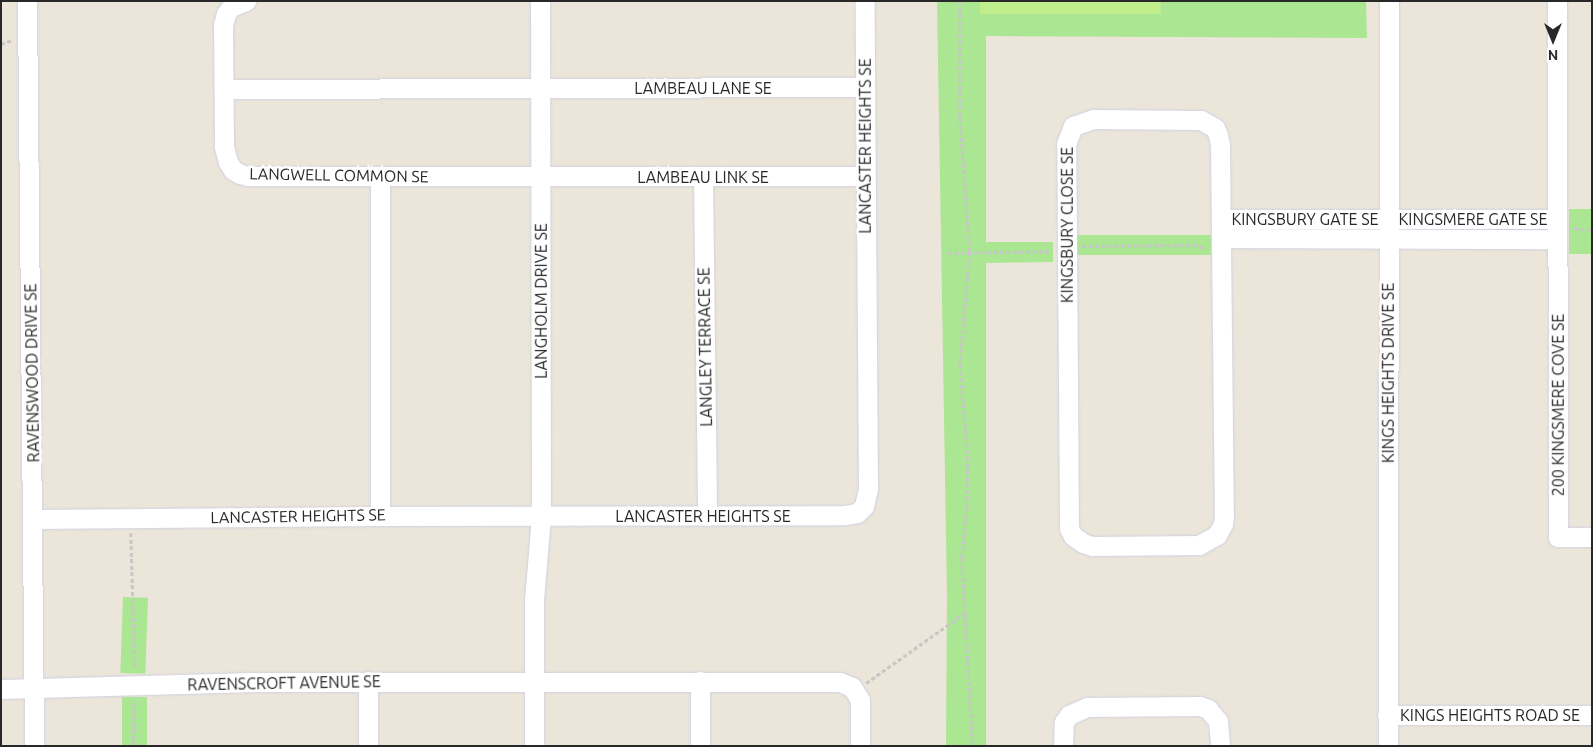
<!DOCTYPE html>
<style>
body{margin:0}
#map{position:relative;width:1593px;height:747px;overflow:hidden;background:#ece5d9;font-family:Ubuntu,sans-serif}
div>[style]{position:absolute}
.green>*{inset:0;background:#abe692;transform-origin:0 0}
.pitch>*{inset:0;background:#c1ee8d;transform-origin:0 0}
.path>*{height:2.5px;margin-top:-1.25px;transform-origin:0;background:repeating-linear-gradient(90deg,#c7c7c7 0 4px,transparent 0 6.5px)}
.roads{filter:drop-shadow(0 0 1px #ced1e3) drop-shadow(0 0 1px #ced1e3)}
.minor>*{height:19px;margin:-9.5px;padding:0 9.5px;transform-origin:9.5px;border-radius:9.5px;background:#fff}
span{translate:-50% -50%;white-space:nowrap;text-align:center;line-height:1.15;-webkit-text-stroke:5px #fff;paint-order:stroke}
.street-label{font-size:16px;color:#282828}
.frame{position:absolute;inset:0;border:2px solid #282828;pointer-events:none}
.north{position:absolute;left:1528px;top:15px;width:50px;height:50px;-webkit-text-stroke:4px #fff;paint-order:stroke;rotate:180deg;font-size:14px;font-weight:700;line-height:20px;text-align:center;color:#282828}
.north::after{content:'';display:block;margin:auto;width:18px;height:22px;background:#282828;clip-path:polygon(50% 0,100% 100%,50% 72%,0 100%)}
</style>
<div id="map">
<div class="green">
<i style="clip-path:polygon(937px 1px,1366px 1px,1367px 38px,986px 36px,986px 242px,1053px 242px,1053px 262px,986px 263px,986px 746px,946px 746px,947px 595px)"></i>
<i style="left:1592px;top:209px;width:45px;height:23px;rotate:90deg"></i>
<i style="left:1077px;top:235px;width:134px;height:20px"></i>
<i style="left:123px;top:597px;width:25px;height:76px;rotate:2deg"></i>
<i style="left:122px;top:697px;width:25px;height:49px"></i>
</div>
<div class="pitch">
<i style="left:980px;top:1px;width:181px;height:13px"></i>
</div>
<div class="path">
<i style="left:960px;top:1px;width:117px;rotate:90deg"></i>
<i style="left:960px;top:118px;width:134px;rotate:85.7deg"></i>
<i style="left:970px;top:252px;width:113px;rotate:95.1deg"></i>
<i style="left:960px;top:365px;width:92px;rotate:85deg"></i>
<i style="left:968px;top:457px;width:51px;rotate:91.1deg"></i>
<i style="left:967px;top:508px;width:50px;rotate:95.7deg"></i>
<i style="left:962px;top:558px;width:188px;rotate:86.7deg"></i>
<i style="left:1px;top:44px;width:12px;rotate:-20deg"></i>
<i style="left:1574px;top:228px;width:18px;rotate:6deg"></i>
<i style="left:1082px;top:246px;width:112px;rotate:-0.5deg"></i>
<i style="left:1194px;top:245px;width:13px;rotate:13deg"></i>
<i style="left:948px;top:253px;width:104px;rotate:-1.1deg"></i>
<i style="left:131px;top:533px;width:136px;rotate:88.3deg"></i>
<i style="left:866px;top:683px;width:121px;rotate:-35.3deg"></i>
<i style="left:133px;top:746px;width:46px;rotate:-88.8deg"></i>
</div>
<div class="roads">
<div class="minor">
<i style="left:27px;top:1px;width:745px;rotate:89.46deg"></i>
<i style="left:246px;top:1px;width:16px;rotate:158deg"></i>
<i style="left:231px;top:7px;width:9px;rotate:126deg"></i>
<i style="left:226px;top:14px;width:11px;rotate:105deg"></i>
<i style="left:223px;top:25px;width:122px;rotate:89.5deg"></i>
<i style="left:224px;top:147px;width:16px;rotate:75deg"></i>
<i style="left:228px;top:162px;width:9px;rotate:58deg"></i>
<i style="left:233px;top:170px;width:8px;rotate:30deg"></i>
<i style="left:240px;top:174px;width:8px;rotate:14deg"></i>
<i style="left:248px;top:176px;width:617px"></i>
<i style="left:1557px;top:1px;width:536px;rotate:89.89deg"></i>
<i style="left:1558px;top:537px;width:34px"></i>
<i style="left:224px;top:89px;width:641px;rotate:-0.18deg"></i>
<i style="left:1093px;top:119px;width:108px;rotate:0.5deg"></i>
<i style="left:1201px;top:120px;width:16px;rotate:30deg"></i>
<i style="left:1215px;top:128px;width:8px;rotate:67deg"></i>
<i style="left:1218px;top:135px;width:10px;rotate:79deg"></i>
<i style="left:1220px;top:145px;width:370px;rotate:89.4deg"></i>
<i style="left:1224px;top:515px;width:9px;rotate:96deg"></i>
<i style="left:1223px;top:524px;width:13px;rotate:119deg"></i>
<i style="left:1217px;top:535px;width:21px;rotate:151deg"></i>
<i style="left:1199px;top:545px;width:107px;rotate:179.5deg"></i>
<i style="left:1092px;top:546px;width:9px;rotate:-162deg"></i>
<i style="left:1083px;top:543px;width:12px;rotate:-145deg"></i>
<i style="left:1073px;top:536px;width:9px;rotate:-117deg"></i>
<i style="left:1069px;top:528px;width:384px;rotate:-90.4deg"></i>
<i style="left:1066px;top:144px;width:19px;rotate:-69deg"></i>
<i style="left:1073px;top:126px;width:21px;rotate:-19deg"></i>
<i style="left:380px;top:176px;width:340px;rotate:90deg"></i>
<i style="left:703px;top:177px;width:339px;rotate:89.3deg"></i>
<i style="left:1221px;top:219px;width:336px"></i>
<i style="left:1221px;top:238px;width:336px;rotate:0.2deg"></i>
<i style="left:33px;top:519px;width:347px;rotate:-0.5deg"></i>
<i style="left:380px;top:516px;width:465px;rotate:-0.1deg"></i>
<i style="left:845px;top:515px;width:12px;rotate:-9deg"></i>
<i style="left:857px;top:513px;width:10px;rotate:-45deg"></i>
<i style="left:864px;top:506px;width:17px;rotate:-77deg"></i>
<i style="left:868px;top:489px;width:488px;rotate:-90.4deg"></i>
<i style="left:1px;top:689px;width:251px;rotate:-1.6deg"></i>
<i style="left:252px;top:682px;width:588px"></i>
<i style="left:840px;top:682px;width:13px;rotate:23deg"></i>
<i style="left:852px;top:687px;width:15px;rotate:58deg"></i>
<i style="left:860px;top:700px;width:46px;rotate:90deg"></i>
<i style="left:1387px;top:715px;width:205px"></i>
<i style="left:368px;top:746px;width:65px;rotate:-90deg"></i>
<i style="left:534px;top:746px;width:146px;rotate:-90deg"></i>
<i style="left:534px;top:600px;width:84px;rotate:-85.2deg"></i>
<i style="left:541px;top:516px;width:515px;rotate:-90.11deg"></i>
<i style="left:700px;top:746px;width:65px;rotate:-90deg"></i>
<i style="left:1063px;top:746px;width:24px;rotate:-88deg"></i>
<i style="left:1064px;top:722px;width:9px;rotate:-54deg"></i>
<i style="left:1069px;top:715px;width:20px;rotate:-24deg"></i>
<i style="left:1087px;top:707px;width:113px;rotate:-0.5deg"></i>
<i style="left:1200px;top:706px;width:9px;rotate:21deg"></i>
<i style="left:1208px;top:709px;width:16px;rotate:50deg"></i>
<i style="left:1218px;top:721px;width:25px;rotate:85deg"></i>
<i style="left:1388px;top:746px;width:745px;rotate:-89.92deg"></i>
</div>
</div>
<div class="street-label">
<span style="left:703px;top:88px">LAMBEAU LANE SE</span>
<span style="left:865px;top:146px;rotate:-90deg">LANCASTER HEIGHTS SE</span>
<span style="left:339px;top:175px;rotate:1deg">LANGWELL COMMON SE</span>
<span style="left:703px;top:177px">LAMBEAU LINK SE</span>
<span style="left:1305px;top:219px">KINGSBURY GATE SE</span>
<span style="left:1473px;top:219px">KINGSMERE GATE SE</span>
<span style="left:1067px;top:225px;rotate:-90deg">KINGSBURY CLOSE SE</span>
<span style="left:541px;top:301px;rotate:-90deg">LANGHOLM DRIVE SE</span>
<span style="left:705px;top:347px;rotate:-91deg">LANGLEY TERRACE SE</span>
<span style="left:32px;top:373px;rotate:-91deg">RAVENSWOOD DRIVE SE</span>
<span style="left:1388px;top:373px;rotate:-90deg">KINGS HEIGHTS DRIVE SE</span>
<span style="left:1558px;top:405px;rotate:-90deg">200 KINGSMERE COVE SE</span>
<span style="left:298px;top:516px;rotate:-1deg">LANCASTER HEIGHTS SE</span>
<span style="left:703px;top:516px">LANCASTER HEIGHTS SE</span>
<span style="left:284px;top:683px;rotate:-1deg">RAVENSCROFT AVENUE SE</span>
<span style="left:1490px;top:715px">KINGS HEIGHTS ROAD SE</span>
</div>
<div class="frame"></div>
<div class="north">N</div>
</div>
